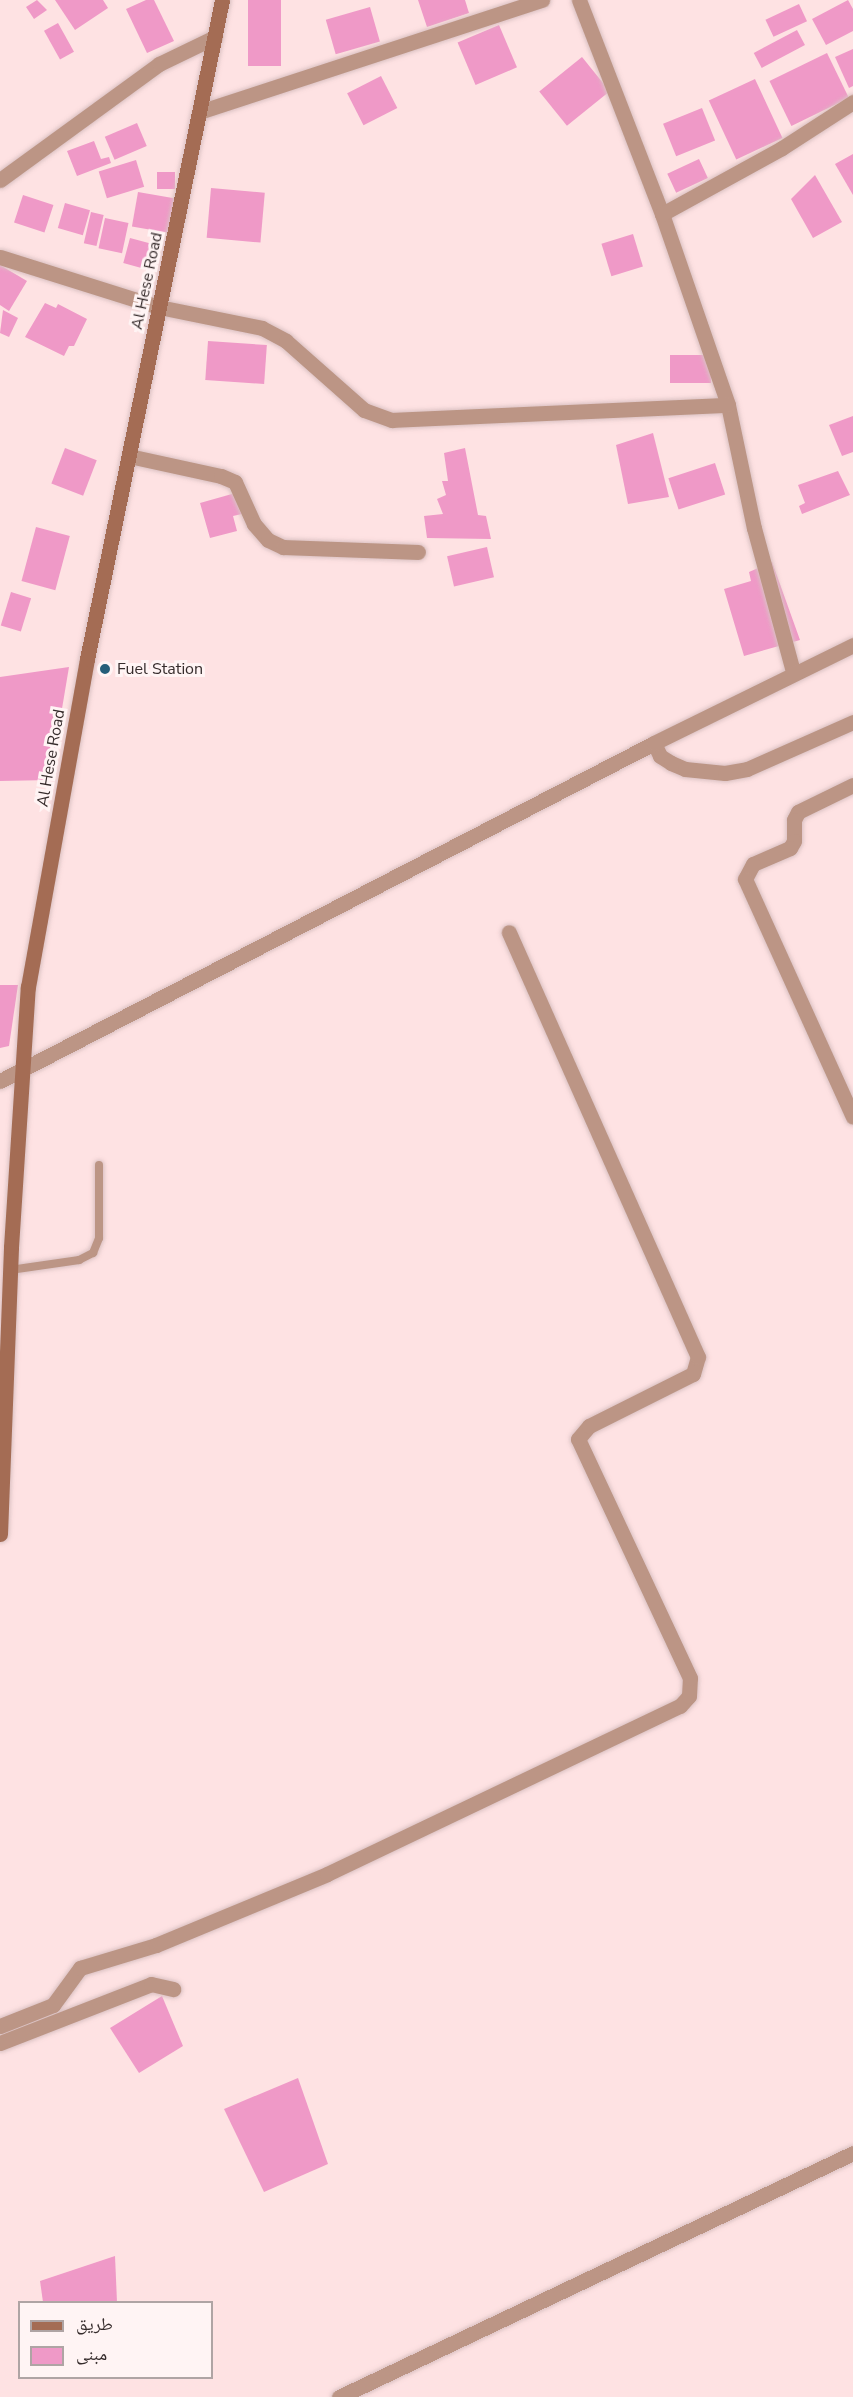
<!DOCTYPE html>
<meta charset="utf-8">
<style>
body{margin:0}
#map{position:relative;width:853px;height:2397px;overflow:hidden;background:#fee2e3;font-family:"Nunito Sans","Noto Naskh Arabic",sans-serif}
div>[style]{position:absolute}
.building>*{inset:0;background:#ef99c7;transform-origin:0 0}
.roads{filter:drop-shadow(0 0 2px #dac1c2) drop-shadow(0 0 2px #dac1c2)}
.lane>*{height:8px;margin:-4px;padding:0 4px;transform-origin:4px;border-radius:4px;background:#bc9585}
.street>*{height:15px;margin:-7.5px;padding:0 7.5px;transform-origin:7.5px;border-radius:7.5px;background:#bc9585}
.secondary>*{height:15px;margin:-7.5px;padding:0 7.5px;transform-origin:7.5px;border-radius:7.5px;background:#a46c54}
.dots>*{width:16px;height:16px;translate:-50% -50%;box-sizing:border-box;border:3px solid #fff4f4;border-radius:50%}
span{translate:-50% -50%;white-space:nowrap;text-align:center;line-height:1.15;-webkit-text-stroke:6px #fff4f4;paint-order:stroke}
.street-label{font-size:16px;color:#362c2c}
.poi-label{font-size:16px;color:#362c2c}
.left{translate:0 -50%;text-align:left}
.legend{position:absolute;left:18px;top:2301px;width:195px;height:78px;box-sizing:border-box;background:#fff4f4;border:2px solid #afa4a4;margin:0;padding:8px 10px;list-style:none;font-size:18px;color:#362c2c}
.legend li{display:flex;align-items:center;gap:12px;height:30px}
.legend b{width:30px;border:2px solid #afa4a4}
</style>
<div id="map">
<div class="building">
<i style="clip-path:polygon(37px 0,47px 10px,34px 19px,26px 7px)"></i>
<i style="clip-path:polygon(55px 0,103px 0,108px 8px,75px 30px)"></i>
<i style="clip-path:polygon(146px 0,154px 0,174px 41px,147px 53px,126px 9px)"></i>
<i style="left:248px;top:0;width:33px;height:66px"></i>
<i style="clip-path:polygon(418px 0,465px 0,469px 13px,427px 27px)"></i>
<i style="clip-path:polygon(848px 0,853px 9px,853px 31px,826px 45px,812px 19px)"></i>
<i style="left:799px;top:4px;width:19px;height:37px;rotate:65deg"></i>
<i style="left:370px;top:7px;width:36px;height:46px;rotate:74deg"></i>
<i style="left:58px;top:23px;width:33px;height:16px;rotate:61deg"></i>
<i style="left:499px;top:25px;width:46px;height:45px;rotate:67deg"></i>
<i style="left:797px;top:30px;width:17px;height:49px;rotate:62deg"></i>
<i style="clip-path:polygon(853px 49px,853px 86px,849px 88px,835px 57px)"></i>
<i style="left:827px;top:53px;width:50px;height:64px;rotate:64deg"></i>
<i style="left:582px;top:57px;width:44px;height:55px;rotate:51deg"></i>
<i style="left:381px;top:76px;width:36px;height:38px;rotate:63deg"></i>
<i style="left:755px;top:79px;width:65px;height:51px;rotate:65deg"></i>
<i style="left:702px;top:108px;width:35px;height:42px;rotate:68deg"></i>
<i style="left:137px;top:123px;width:25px;height:35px;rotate:67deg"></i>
<i style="clip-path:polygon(94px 141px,101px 159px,109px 157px,111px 163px,77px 176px,67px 151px)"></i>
<i style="clip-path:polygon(853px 154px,853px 195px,835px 164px)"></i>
<i style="left:699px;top:159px;width:21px;height:35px;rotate:65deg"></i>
<i style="left:136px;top:160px;width:28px;height:39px;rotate:73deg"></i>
<i style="left:157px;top:172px;width:18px;height:17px"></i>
<i style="clip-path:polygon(815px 175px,842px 222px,813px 238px,791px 199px)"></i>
<i style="left:211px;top:188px;width:54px;height:50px;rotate:5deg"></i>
<i style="left:138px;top:192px;width:41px;height:35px;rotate:10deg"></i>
<i style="left:23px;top:195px;width:32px;height:29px;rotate:18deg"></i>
<i style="left:65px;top:203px;width:26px;height:26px;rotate:16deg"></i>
<i style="left:91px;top:212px;width:13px;height:32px;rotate:13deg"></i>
<i style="left:105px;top:218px;width:24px;height:31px;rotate:12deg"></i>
<i style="left:633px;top:234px;width:34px;height:33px;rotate:73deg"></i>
<i style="left:130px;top:238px;width:30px;height:26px;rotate:15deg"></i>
<i style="clip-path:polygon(0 265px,27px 281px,9px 311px,0 305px)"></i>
<i style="clip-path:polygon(45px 303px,56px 308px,58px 304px,87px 319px,74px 346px,69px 346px,64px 356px,25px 337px)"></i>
<i style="clip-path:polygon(3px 310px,18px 318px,9px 337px,0 333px)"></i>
<i style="left:208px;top:341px;width:59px;height:39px;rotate:4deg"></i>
<i style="left:711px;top:355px;width:28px;height:41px;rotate:90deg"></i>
<i style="clip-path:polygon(853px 416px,853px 452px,842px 456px,829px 425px)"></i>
<i style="clip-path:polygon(653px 433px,669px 497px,628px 504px,616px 445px)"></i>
<i style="left:65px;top:448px;width:34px;height:38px;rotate:21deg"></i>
<i style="clip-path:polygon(465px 448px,478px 515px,486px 516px,491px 539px,427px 538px,424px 516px,443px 514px,437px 499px,446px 495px,442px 481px,448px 481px,444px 453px)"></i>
<i style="left:715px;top:463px;width:33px;height:49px;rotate:72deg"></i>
<i style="clip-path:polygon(838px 471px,850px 495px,802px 514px,799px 506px,805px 503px,798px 485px)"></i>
<i style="clip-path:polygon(239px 492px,246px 513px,233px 516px,237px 531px,210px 538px,200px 503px)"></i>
<i style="left:36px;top:527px;width:35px;height:56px;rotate:15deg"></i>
<i style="left:487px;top:547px;width:31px;height:41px;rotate:77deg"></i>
<i style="clip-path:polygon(772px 562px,800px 640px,744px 656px,724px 589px,751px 581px,749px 572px)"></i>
<i style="left:11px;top:592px;width:21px;height:35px;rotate:17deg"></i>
<i style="clip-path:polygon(69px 667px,50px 780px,0 781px,0 677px)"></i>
<i style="clip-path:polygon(0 985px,18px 985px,9px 1046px,0 1048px)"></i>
<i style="clip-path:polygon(162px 1996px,183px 2046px,139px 2073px,110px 2028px)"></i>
<i style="clip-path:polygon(298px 2078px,328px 2164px,264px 2192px,224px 2109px)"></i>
<i style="clip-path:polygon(115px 2256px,117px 2302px,43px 2302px,40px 2281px)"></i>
</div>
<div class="roads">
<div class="lane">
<i style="left:10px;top:1270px;width:70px;rotate:-8.2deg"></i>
<i style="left:79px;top:1260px;width:16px;rotate:-27deg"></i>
<i style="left:93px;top:1253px;width:16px;rotate:-68deg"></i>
<i style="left:99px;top:1238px;width:73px;rotate:-90deg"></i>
</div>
<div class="street">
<i style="left:579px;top:0;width:230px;rotate:68.8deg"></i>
<i style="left:662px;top:214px;width:202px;rotate:70.9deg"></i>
<i style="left:728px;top:405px;width:126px;rotate:78.1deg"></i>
<i style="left:754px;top:528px;width:149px;rotate:74.8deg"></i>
<i style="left:202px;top:111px;width:358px;rotate:-18.1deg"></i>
<i style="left:0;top:180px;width:197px;rotate:-36.1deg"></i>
<i style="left:159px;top:64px;width:62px;rotate:-25.7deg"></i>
<i style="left:662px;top:214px;width:137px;rotate:-28.8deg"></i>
<i style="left:782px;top:148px;width:85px;rotate:-32.9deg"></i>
<i style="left:0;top:257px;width:167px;rotate:17.5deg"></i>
<i style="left:159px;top:307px;width:105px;rotate:11.5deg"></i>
<i style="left:262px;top:328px;width:27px;rotate:28deg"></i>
<i style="left:286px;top:341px;width:104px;rotate:41.5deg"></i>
<i style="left:364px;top:410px;width:30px;rotate:20deg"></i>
<i style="left:392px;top:420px;width:336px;rotate:-2.6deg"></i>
<i style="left:129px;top:456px;width:94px;rotate:12.3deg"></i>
<i style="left:221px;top:476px;width:15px;rotate:23deg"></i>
<i style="left:235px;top:482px;width:46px;rotate:65.7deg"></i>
<i style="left:254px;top:524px;width:21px;rotate:49deg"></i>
<i style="left:268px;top:540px;width:17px;rotate:25deg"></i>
<i style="left:283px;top:547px;width:135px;rotate:2.1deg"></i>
<i style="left:654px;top:743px;width:14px;rotate:65deg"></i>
<i style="left:660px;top:756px;width:13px;rotate:32deg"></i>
<i style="left:671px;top:763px;width:15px;rotate:23deg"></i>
<i style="left:685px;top:769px;width:40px;rotate:5.7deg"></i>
<i style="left:725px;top:773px;width:22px;rotate:-10deg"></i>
<i style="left:747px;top:769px;width:116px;rotate:-23.9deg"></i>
<i style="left:853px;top:785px;width:61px;rotate:153.9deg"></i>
<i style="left:798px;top:812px;width:9px;rotate:117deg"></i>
<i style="left:794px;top:820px;width:21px;rotate:90deg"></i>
<i style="left:794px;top:841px;width:8px;rotate:120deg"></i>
<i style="left:790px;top:848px;width:40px;rotate:156.6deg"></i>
<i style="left:753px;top:864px;width:17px;rotate:118deg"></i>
<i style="left:745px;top:879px;width:261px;rotate:65.6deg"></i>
<i style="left:0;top:1081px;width:736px;rotate:-27.33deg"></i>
<i style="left:654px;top:743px;width:222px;rotate:-26.2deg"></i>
<i style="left:0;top:2026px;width:57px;rotate:-21.6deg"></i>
<i style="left:53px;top:2005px;width:46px;rotate:-53.9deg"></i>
<i style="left:80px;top:1968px;width:79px;rotate:-16.8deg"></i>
<i style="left:156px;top:1945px;width:185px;rotate:-22.5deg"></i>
<i style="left:327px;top:1874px;width:391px;rotate:-25.5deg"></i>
<i style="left:680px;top:1706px;width:13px;rotate:-48deg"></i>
<i style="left:689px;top:1696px;width:18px;rotate:-87deg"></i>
<i style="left:690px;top:1678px;width:264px;rotate:-115.1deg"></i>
<i style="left:578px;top:1439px;width:17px;rotate:-50deg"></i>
<i style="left:589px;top:1426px;width:116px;rotate:-26.6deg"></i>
<i style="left:693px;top:1374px;width:18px;rotate:-74deg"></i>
<i style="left:698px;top:1357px;width:465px;rotate:-114deg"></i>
<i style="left:0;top:2043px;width:162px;rotate:-21.3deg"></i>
<i style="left:151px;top:1984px;width:23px;rotate:13deg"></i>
<i style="left:339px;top:2397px;width:569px;rotate:-25.39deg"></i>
</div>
<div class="secondary">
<i style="left:0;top:1534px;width:287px;rotate:-87.8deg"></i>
<i style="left:11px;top:1247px;width:261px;rotate:-86.3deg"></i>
<i style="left:28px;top:987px;width:333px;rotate:-79.8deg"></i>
<i style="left:87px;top:659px;width:673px;rotate:-78.42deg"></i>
</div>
</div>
<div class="dots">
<i style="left:105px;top:669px;background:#265e79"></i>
</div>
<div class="street-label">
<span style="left:147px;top:281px;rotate:-78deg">Al Hese Road</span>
<span style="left:51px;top:758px;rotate:-80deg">Al Hese Road</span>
</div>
<div class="poi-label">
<span class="left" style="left:117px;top:669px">Fuel Station</span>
</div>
<ul class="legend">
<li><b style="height:8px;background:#a46c54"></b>طريق</li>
<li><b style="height:16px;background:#ef99c7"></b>مبنى</li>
</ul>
</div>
